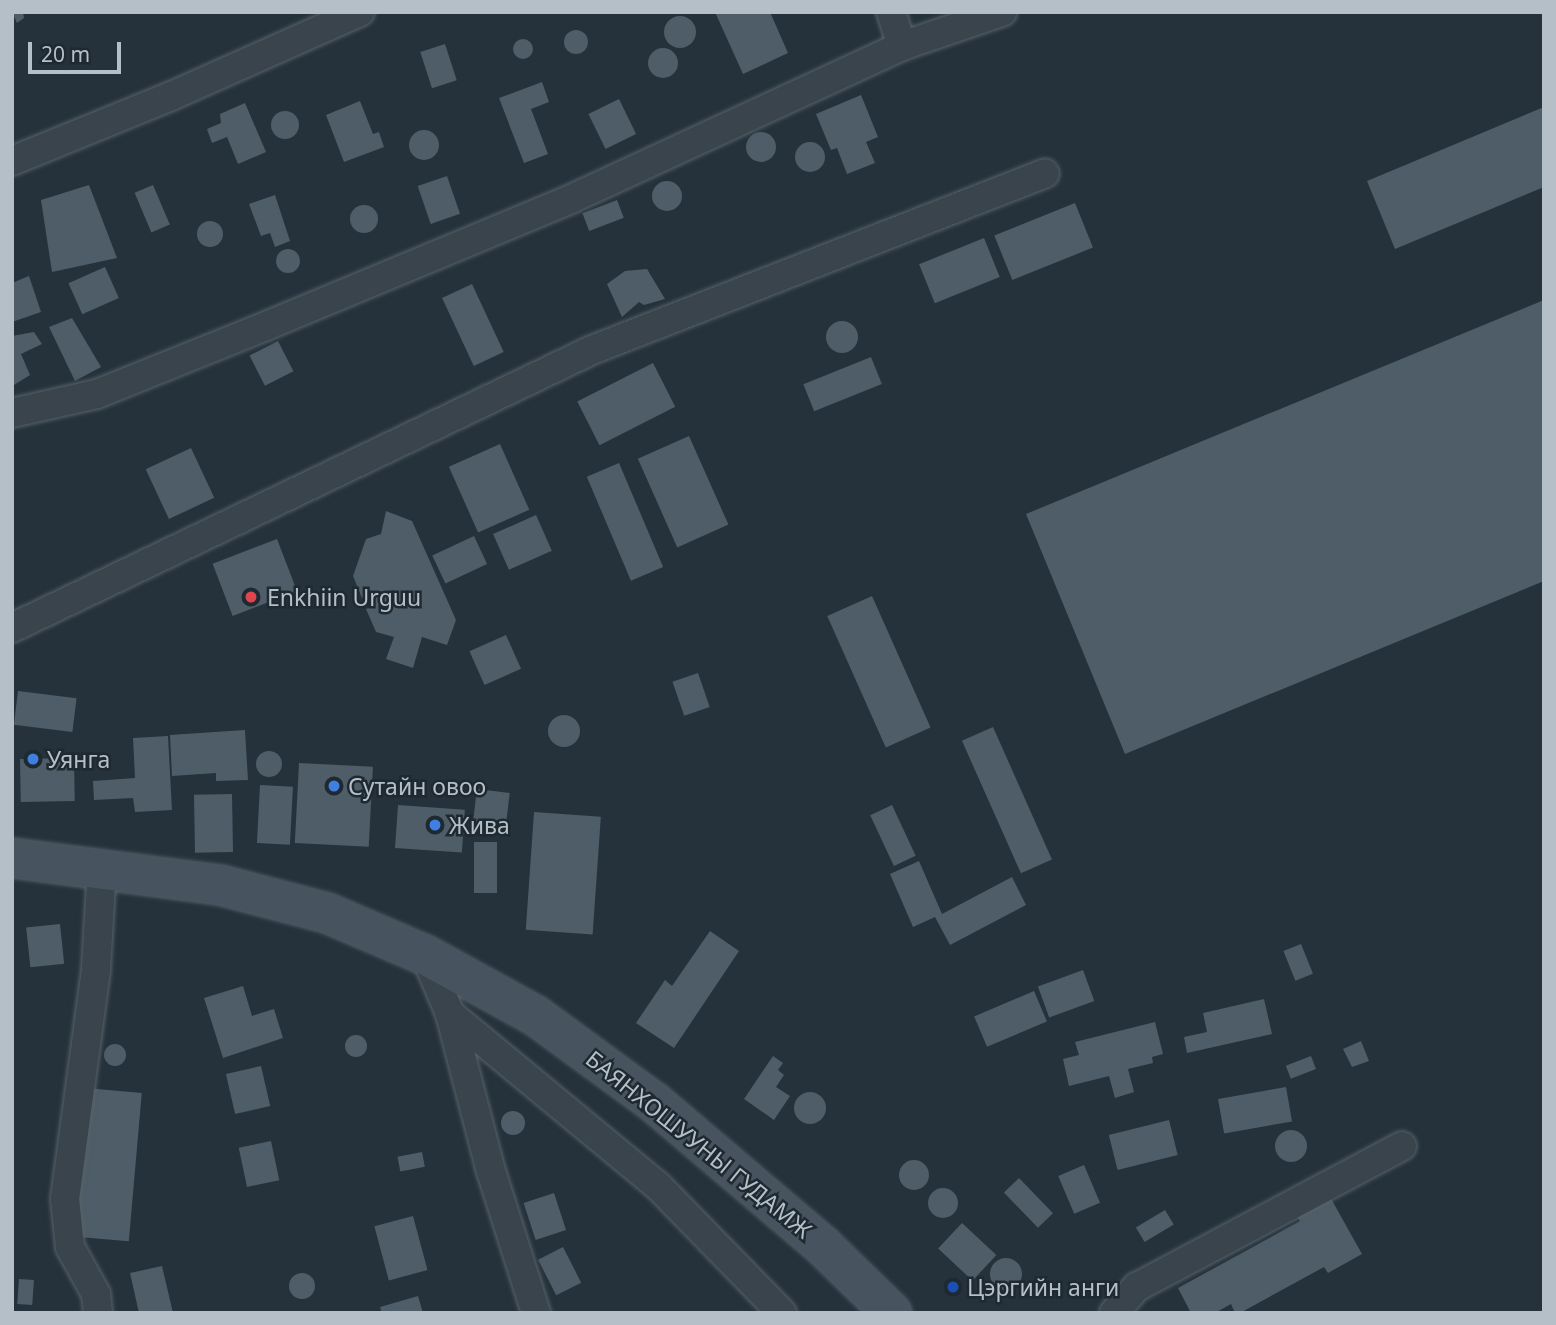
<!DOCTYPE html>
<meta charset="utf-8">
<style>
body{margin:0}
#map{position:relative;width:1556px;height:1325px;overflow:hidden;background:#25323c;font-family:"Noto Sans",sans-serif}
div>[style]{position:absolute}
.building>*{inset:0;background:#4e5d67;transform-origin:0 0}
.round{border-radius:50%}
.roads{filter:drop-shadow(0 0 2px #57626a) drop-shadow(0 0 2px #57626a)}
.street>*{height:28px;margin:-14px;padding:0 14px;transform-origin:14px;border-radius:14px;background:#39444c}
.secondary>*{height:38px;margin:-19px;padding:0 19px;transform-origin:19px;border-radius:19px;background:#47545f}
.dots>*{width:19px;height:19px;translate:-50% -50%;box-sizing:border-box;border:4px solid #1e2931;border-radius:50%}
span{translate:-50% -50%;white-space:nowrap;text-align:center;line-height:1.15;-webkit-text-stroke:5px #1e2931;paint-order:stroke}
.poi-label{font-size:23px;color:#b4bfc7}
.left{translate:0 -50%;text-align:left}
.street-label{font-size:23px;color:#b4bfc7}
.frame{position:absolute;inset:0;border:14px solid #b4bfc7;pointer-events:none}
.scale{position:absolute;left:28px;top:42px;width:93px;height:32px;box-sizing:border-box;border:4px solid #b4bfc7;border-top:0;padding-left:9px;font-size:21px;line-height:24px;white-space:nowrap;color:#b4bfc7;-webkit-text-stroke:5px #1e2931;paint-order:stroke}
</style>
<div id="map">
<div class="building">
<i style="clip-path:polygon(12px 12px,23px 12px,24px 18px,17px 23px)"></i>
<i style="clip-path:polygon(715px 12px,770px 12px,788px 53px,743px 74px)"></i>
<i class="round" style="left:664px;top:16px;width:32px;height:32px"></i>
<i class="round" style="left:564px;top:30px;width:24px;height:24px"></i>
<i class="round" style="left:513px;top:39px;width:20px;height:20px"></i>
<i style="left:445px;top:44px;width:38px;height:26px;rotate:72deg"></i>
<i class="round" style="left:648px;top:48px;width:30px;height:30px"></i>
<i style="clip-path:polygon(542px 82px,549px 102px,531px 109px,548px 154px,524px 163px,499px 98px)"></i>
<i style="clip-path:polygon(861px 95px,878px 137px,866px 142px,875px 163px,847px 174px,837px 148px,831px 150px,816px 114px)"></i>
<i style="left:619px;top:99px;width:39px;height:34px;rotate:64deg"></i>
<i style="clip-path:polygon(360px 101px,373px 134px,379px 132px,384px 147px,344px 162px,326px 115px)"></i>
<i style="clip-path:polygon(245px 103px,266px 152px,238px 164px,227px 137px,212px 143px,207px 129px,221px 123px,220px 114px)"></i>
<i style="clip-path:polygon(1544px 107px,1544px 187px,1395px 249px,1367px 181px)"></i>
<i class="round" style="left:271px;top:111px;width:28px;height:28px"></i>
<i class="round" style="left:409px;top:130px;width:30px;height:30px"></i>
<i class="round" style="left:746px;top:132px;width:30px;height:30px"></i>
<i class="round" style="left:795px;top:142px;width:30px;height:30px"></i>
<i style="left:447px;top:176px;width:40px;height:31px;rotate:71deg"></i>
<i class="round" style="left:652px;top:181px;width:30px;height:30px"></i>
<i style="clip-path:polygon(89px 185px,117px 258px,52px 272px,41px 200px)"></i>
<i style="left:153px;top:185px;width:43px;height:20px;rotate:67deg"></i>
<i style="clip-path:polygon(275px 195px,290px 241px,275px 247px,270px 233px,261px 236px,249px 204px)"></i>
<i style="left:617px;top:200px;width:19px;height:37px;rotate:69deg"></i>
<i style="left:1075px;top:203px;width:48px;height:87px;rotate:68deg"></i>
<i class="round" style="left:350px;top:205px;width:28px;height:28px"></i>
<i class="round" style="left:197px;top:221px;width:26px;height:26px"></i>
<i style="left:984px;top:238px;width:42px;height:70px;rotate:68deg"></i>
<i class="round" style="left:276px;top:249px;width:24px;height:24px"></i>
<i style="left:105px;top:267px;width:34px;height:40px;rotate:66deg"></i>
<i style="clip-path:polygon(647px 269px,665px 299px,644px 305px,639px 302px,622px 317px,607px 284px,625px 271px)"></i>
<i style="clip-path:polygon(29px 276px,41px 312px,12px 322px,12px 283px)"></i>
<i style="left:472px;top:284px;width:75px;height:33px;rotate:65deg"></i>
<i style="clip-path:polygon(1544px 300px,1544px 581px,1125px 754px,1026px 514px)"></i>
<i style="clip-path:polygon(72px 318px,101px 367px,75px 381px,49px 327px)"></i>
<i class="round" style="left:826px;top:321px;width:32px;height:32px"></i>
<i style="clip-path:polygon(34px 332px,42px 344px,21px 354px,30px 375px,14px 385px,12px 336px)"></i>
<i style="left:278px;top:341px;width:34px;height:32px;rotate:63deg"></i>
<i style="left:871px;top:357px;width:29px;height:73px;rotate:68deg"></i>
<i style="left:653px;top:363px;width:49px;height:85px;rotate:63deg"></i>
<i style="left:689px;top:436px;width:97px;height:56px;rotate:66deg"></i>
<i style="left:500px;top:444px;width:72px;height:56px;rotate:66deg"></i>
<i style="left:191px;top:448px;width:55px;height:50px;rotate:65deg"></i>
<i style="left:619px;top:463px;width:113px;height:35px;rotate:67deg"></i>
<i style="clip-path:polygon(386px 511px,412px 521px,456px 620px,447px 645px,422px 637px,413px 668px,386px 659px,394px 637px,376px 632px,366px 609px,372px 607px,369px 596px,362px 598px,353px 576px,366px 539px,381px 534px)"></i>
<i style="left:536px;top:515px;width:39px;height:47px;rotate:66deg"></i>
<i style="left:474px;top:536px;width:31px;height:46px;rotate:65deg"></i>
<i style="left:277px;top:539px;width:56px;height:69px;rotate:69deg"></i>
<i style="left:872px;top:596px;width:144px;height:49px;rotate:66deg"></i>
<i style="left:506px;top:635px;width:37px;height:40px;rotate:66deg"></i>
<i style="left:698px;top:673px;width:36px;height:27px;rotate:71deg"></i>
<i style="left:18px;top:691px;width:59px;height:34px;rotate:7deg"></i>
<i class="round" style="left:548px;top:715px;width:32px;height:32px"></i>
<i style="left:993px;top:727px;width:145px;height:34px;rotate:66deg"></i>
<i style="clip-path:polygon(245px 730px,248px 780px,216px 781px,216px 773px,172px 776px,170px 735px)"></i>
<i style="clip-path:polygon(168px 736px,172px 810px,135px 812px,133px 798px,94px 800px,93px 781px,135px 778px,133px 738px)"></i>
<i class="round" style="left:256px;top:751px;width:26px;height:26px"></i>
<i style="left:74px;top:758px;width:43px;height:54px;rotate:89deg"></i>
<i style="left:299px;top:763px;width:74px;height:80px;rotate:3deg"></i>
<i style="left:260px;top:785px;width:33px;height:58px;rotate:3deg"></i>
<i style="left:477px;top:789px;width:33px;height:40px;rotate:7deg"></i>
<i style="left:232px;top:794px;width:58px;height:38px;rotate:89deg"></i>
<i style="left:398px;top:805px;width:67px;height:43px;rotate:4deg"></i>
<i style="left:892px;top:805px;width:56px;height:24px;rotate:65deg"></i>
<i style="left:534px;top:812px;width:67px;height:118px;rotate:4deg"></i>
<i style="left:474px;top:842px;width:23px;height:51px"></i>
<i style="clip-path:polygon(919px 861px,942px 914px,1012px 877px,1026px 905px,950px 945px,935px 917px,913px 927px,890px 874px)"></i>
<i style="left:60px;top:924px;width:40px;height:34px;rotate:84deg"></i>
<i style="clip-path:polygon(710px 931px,739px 951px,674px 1048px,636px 1023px,665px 980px,672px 986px)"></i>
<i style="left:1301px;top:944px;width:32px;height:19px;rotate:68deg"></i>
<i style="left:1083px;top:970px;width:33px;height:48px;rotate:70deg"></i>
<i style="clip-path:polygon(243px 986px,252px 1016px,274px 1009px,283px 1038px,223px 1058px,204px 998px)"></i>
<i style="left:1034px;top:991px;width:33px;height:65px;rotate:67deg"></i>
<i style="clip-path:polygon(1264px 999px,1272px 1034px,1187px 1053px,1184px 1037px,1207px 1032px,1203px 1013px)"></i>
<i style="clip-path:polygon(1155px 1022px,1163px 1054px,1152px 1057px,1153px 1063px,1128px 1069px,1134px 1092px,1115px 1098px,1109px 1076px,1069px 1086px,1063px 1059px,1079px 1055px,1075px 1042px)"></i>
<i class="round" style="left:345px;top:1035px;width:22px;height:22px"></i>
<i style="clip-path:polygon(1361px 1041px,1369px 1061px,1352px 1067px,1343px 1049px)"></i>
<i class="round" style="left:104px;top:1044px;width:22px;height:22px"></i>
<i style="clip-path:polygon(773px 1056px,783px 1063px,778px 1070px,784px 1075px,776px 1087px,790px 1096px,774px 1120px,744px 1099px)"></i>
<i style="left:1311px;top:1056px;width:14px;height:27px;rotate:69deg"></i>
<i style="left:261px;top:1066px;width:41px;height:36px;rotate:77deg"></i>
<i style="left:1286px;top:1087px;width:35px;height:69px;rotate:80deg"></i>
<i style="left:86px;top:1088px;width:56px;height:149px;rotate:5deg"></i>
<i class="round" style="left:794px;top:1092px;width:32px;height:32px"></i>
<i class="round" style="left:501px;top:1111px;width:24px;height:24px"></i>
<i style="left:1169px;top:1120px;width:36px;height:62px;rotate:76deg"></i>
<i class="round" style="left:1275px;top:1130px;width:32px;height:32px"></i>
<i style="left:271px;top:1141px;width:40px;height:33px;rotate:78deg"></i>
<i style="left:422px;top:1152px;width:15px;height:25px;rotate:79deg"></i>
<i class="round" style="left:899px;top:1160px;width:30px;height:30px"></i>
<i style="left:1084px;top:1165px;width:41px;height:28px;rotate:67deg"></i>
<i style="left:1019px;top:1178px;width:49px;height:21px;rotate:46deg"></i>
<i class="round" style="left:928px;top:1188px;width:30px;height:30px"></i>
<i style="left:554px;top:1193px;width:39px;height:32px;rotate:72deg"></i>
<i style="clip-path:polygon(1329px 1195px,1362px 1254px,1328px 1273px,1324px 1267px,1240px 1313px,1235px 1313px,1231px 1304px,1215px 1313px,1191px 1313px,1178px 1288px,1300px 1221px,1295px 1213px)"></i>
<i style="left:1165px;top:1210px;width:17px;height:34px;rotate:59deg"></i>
<i style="left:413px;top:1216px;width:56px;height:40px;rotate:75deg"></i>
<i style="left:962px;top:1223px;width:47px;height:35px;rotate:43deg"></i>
<i style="left:563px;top:1247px;width:40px;height:28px;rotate:63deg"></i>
<i class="round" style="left:990px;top:1258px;width:32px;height:32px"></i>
<i style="clip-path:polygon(162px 1266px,173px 1313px,139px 1313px,130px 1273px)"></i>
<i class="round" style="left:289px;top:1273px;width:26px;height:26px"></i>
<i style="left:19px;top:1279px;width:15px;height:25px;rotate:4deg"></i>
<i style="clip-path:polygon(418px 1296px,423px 1313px,382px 1313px,380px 1307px)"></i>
</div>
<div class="roads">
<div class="street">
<i style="left:891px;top:12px;width:36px;rotate:72deg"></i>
<i style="left:12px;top:161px;width:170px;rotate:-22.2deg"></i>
<i style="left:169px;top:97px;width:209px;rotate:-24deg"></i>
<i style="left:12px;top:413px;width:87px;rotate:-12.6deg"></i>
<i style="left:97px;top:394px;width:182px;rotate:-21.9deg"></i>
<i style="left:266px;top:326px;width:330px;rotate:-22.6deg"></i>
<i style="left:571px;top:199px;width:365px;rotate:-24.8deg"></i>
<i style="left:902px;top:46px;width:106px;rotate:-18.8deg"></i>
<i style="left:12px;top:628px;width:643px;rotate:-25.61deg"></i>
<i style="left:592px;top:350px;width:486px;rotate:-21.3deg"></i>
<i style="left:425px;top:955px;width:64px;rotate:67deg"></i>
<i style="left:450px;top:1014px;width:271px;rotate:39.6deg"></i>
<i style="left:659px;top:1187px;width:176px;rotate:45.7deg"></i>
<i style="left:450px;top:1014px;width:162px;rotate:75.4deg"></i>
<i style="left:491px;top:1171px;width:149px;rotate:72.4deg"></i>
<i style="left:98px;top:1313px;width:19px;rotate:-96deg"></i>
<i style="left:96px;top:1294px;width:54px;rotate:-119deg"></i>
<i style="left:70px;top:1247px;width:48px;rotate:-95.9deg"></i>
<i style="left:65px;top:1199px;width:232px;rotate:-82.3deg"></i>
<i style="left:96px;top:969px;width:101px;rotate:-86.6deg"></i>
<i style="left:1114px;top:1313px;width:35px;rotate:-49deg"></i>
<i style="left:1137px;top:1287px;width:300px;rotate:-28deg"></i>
</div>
<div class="secondary">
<i style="left:12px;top:858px;width:210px;rotate:7.4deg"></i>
<i style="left:220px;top:885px;width:111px;rotate:14.7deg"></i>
<i style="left:327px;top:913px;width:107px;rotate:23.2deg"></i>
<i style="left:425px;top:955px;width:127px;rotate:28.8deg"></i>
<i style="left:536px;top:1016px;width:147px;rotate:36.2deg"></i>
<i style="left:655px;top:1103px;width:221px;rotate:40.4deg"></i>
<i style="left:823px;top:1246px;width:96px;rotate:44.2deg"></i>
</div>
</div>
<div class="dots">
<i style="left:251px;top:597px;background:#e0444e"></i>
<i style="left:33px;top:759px;background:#3f7fe0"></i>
<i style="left:334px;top:786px;background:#3f7fe0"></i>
<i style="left:435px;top:825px;background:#3f7fe0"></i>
<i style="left:953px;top:1287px;background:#1a4fb4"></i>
</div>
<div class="poi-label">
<span class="left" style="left:267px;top:597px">Enkhiin Urguu</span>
<span class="left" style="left:47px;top:759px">Уянга</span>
<span class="left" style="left:348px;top:786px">Сутайн овоо</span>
<span class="left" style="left:449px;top:825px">Жива</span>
<span class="left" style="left:967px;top:1287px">Цэргийн анги</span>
</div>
<div class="street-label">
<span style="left:699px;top:1144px;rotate:39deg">БАЯНХОШУУНЫ ГУДАМЖ</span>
</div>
<div class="frame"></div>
<div class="scale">20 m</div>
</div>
